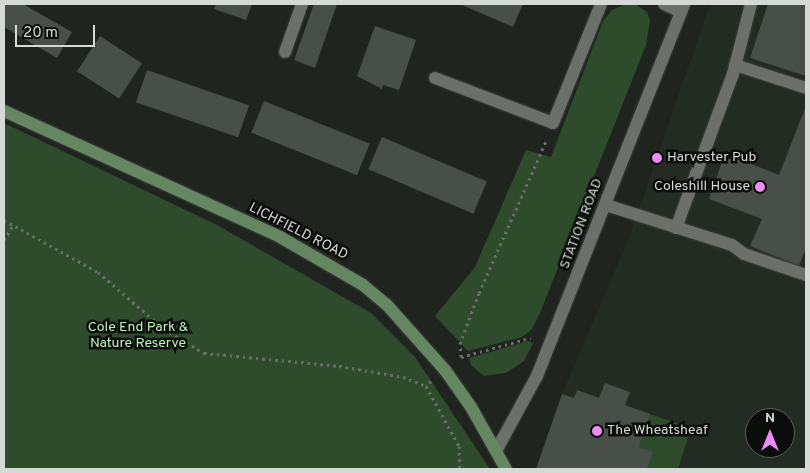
<!DOCTYPE html>
<style>
body{margin:0}
#map{position:relative;width:810px;height:473px;overflow:hidden;background:#1f241f;font-family:Overpass,sans-serif}
div>[style]{position:absolute}
.built>*{inset:0;background:#222c22}
.green>*{inset:0;background:#2e4b2c}
.building>*{inset:0;background:#484e48;transform-origin:0 0}
.path>*{height:3px;margin-top:-1.5px;transform-origin:0;background:repeating-linear-gradient(90deg,#696e69 0 2.5px,transparent 0 6.5px)}
.roads{filter:drop-shadow(0 0 1px #3a3e3a) drop-shadow(0 0 1px #3a3e3a)}
.service>*{height:12px;margin:-6px;padding:0 6px;transform-origin:6px;border-radius:6px;background:#6b716a}
.minor>*{height:12px;margin:-6px;padding:0 6px;transform-origin:6px;border-radius:6px;background:#6b716a}
.secondary>*{height:12px;margin:-6px;padding:0 6px;transform-origin:6px;border-radius:6px;background:#648762}
.dots>*{width:14px;height:14px;translate:-50% -50%;box-sizing:border-box;border:2px solid #0a0d0a;border-radius:50%}
span{translate:-50% -50%;white-space:nowrap;text-align:center;line-height:1.15;-webkit-text-stroke:5px #0a0d0a;paint-order:stroke}
.poi-label{font-size:14px;color:#d6dad6}
.left{translate:0 -50%;text-align:left}
.right{translate:-100% -50%;text-align:right}
.street-label{font-size:14px;color:#d6dad6}
.park-label{font-size:14px;color:#bdf3b9}
.frame{position:absolute;inset:0;border:5px solid #d6dad6;pointer-events:none}
.north{position:absolute;left:745px;top:408px;width:50px;height:50px;box-sizing:border-box;background:#0a0d0a;border:1px solid #5c5f5c;border-radius:50%;rotate:0deg;font-size:14px;font-weight:700;line-height:20px;text-align:center;color:#d6dad6}
.north::after{content:'';display:block;margin:auto;width:18px;height:22px;background:#ed8cf9;clip-path:polygon(50% 0,100% 100%,50% 72%,0 100%)}
.scale{position:absolute;left:15px;top:25px;width:80px;height:22px;box-sizing:border-box;border:2px solid #d6dad6;border-top:0;padding-left:6px;font-size:15px;line-height:18px;white-space:nowrap;color:#d6dad6;-webkit-text-stroke:4px #0a0d0a;paint-order:stroke}
</style>
<div id="map">
<div class="built">
<i style="clip-path:polygon(evenodd,710px 4px,806px 4px,806px 469px,536px 469px,562px 394px,631px 233px,710px 4px,755px 418px,785px 418px,785px 448px,755px 448px,755px 418px)"></i>
</div>
<div class="green">
<i style="clip-path:polygon(626px 4px,635px 4px,647px 12px,650px 20px,646px 45px,540px 313px,531px 330px,522px 337px,468px 351px,435px 316px,475px 267px,526px 150px,551px 157px,603px 21px,612px 10px)"></i>
<i style="clip-path:polygon(4px 123px,217px 225px,371px 313px,415px 357px,490px 469px,4px 469px)"></i>
<i style="clip-path:polygon(528px 341px,533px 343px,524px 361px,506px 373px,484px 376px,471px 365px,469px 358px)"></i>
<i style="clip-path:polygon(650px 414px,691px 428px,678px 469px,647px 469px,653px 452px,639px 447px)"></i>
</div>
<div class="building">
<i style="clip-path:polygon(4px 4px,23px 4px,72px 32px,57px 58px,4px 27px)"></i>
<i style="clip-path:polygon(216px 4px,252px 4px,246px 20px,214px 9px)"></i>
<i style="clip-path:polygon(314px 4px,337px 4px,315px 68px,294px 60px)"></i>
<i style="clip-path:polygon(460px 4px,523px 4px,513px 27px)"></i>
<i style="clip-path:polygon(768px 4px,806px 4px,806px 76px,750px 58px)"></i>
<i style="clip-path:polygon(375px 26px,416px 40px,399px 90px,383px 85px,382px 89px,357px 76px)"></i>
<i style="left:100px;top:36px;width:50px;height:42px;rotate:33deg"></i>
<i style="left:147px;top:70px;width:108px;height:34px;rotate:19deg"></i>
<i style="left:264px;top:101px;width:114px;height:34px;rotate:22deg"></i>
<i style="clip-path:polygon(806px 106px,806px 248px,799px 266px,750px 246px,762px 219px,709px 199px,725px 153px,779px 175px)"></i>
<i style="left:382px;top:137px;width:114px;height:35px;rotate:23deg"></i>
<i style="clip-path:polygon(605px 383px,630px 392px,625px 405px,650px 414px,639px 447px,653px 452px,647px 469px,536px 469px,562px 394px,574px 398px,577px 390px,599px 398px)"></i>
</div>
<div class="path">
<i style="left:4px;top:220px;width:107px;rotate:29deg"></i>
<i style="left:98px;top:272px;width:87px;rotate:40.8deg"></i>
<i style="left:164px;top:329px;width:47px;rotate:31deg"></i>
<i style="left:204px;top:353px;width:136px;rotate:5.5deg"></i>
<i style="left:339px;top:366px;width:65px;rotate:9.8deg"></i>
<i style="left:403px;top:377px;width:25px;rotate:21deg"></i>
<i style="left:4px;top:240px;width:17px;rotate:-59deg"></i>
<i style="left:461px;top:357px;width:13px;rotate:-94deg"></i>
<i style="left:460px;top:344px;width:54px;rotate:-69.6deg"></i>
<i style="left:479px;top:293px;width:166px;rotate:-66.2deg"></i>
<i style="left:461px;top:357px;width:72px;rotate:-15.4deg"></i>
<i style="left:431px;top:381px;width:7px;rotate:135deg"></i>
<i style="left:426px;top:386px;width:68px;rotate:61.2deg"></i>
<i style="left:459px;top:446px;width:23px;rotate:88deg"></i>
</div>
<div class="roads">
<div class="service">
<i style="left:735px;top:65px;width:75px;rotate:17.9deg"></i>
<i style="left:606px;top:205px;width:132px;rotate:17.6deg"></i>
<i style="left:732px;top:245px;width:15px;rotate:37deg"></i>
<i style="left:744px;top:254px;width:65px;rotate:18.7deg"></i>
<i style="left:676px;top:228px;width:164px;rotate:-69.7deg"></i>
<i style="left:733px;top:74px;width:72px;rotate:-75.6deg"></i>
</div>
<div class="minor">
<i style="left:664px;top:4px;width:19px;rotate:25deg"></i>
<i style="left:285px;top:52px;width:51px;rotate:-70.5deg"></i>
<i style="left:435px;top:78px;width:126px;rotate:20.9deg"></i>
<i style="left:553px;top:123px;width:128px;rotate:-68deg"></i>
<i style="left:497px;top:449px;width:83px;rotate:-61.3deg"></i>
<i style="left:537px;top:376px;width:400px;rotate:-68.4deg"></i>
</div>
<div class="secondary">
<i style="left:4px;top:111px;width:303px;rotate:24.5deg"></i>
<i style="left:280px;top:237px;width:96px;rotate:30deg"></i>
<i style="left:363px;top:285px;width:31px;rotate:40deg"></i>
<i style="left:387px;top:305px;width:87px;rotate:48.3deg"></i>
<i style="left:445px;top:370px;width:45px;rotate:54.9deg"></i>
<i style="left:471px;top:407px;width:71px;rotate:60.6deg"></i>
</div>
</div>
<div class="dots">
<i style="left:657px;top:158px;background:#ed8cf9"></i>
<i style="left:760px;top:187px;background:#ed8cf9"></i>
<i style="left:597px;top:431px;background:#ed8cf9"></i>
</div>
<div class="poi-label">
<span class="left" style="left:667px;top:158px">Harvester Pub</span>
<span class="right" style="left:750px;top:187px">Coleshill House</span>
<span class="left" style="left:607px;top:431px">The Wheatsheaf</span>
</div>
<div class="street-label">
<span style="left:582px;top:224px;rotate:-69deg">STATION ROAD</span>
<span style="left:298px;top:232px;rotate:27deg">LICHFIELD ROAD</span>
</div>
<div class="park-label">
<span style="left:138px;top:336px">Cole End Park &amp;<br>Nature Reserve</span>
</div>
<div class="frame"></div>
<div class="north">N</div>
<div class="scale">20 m</div>
</div>
